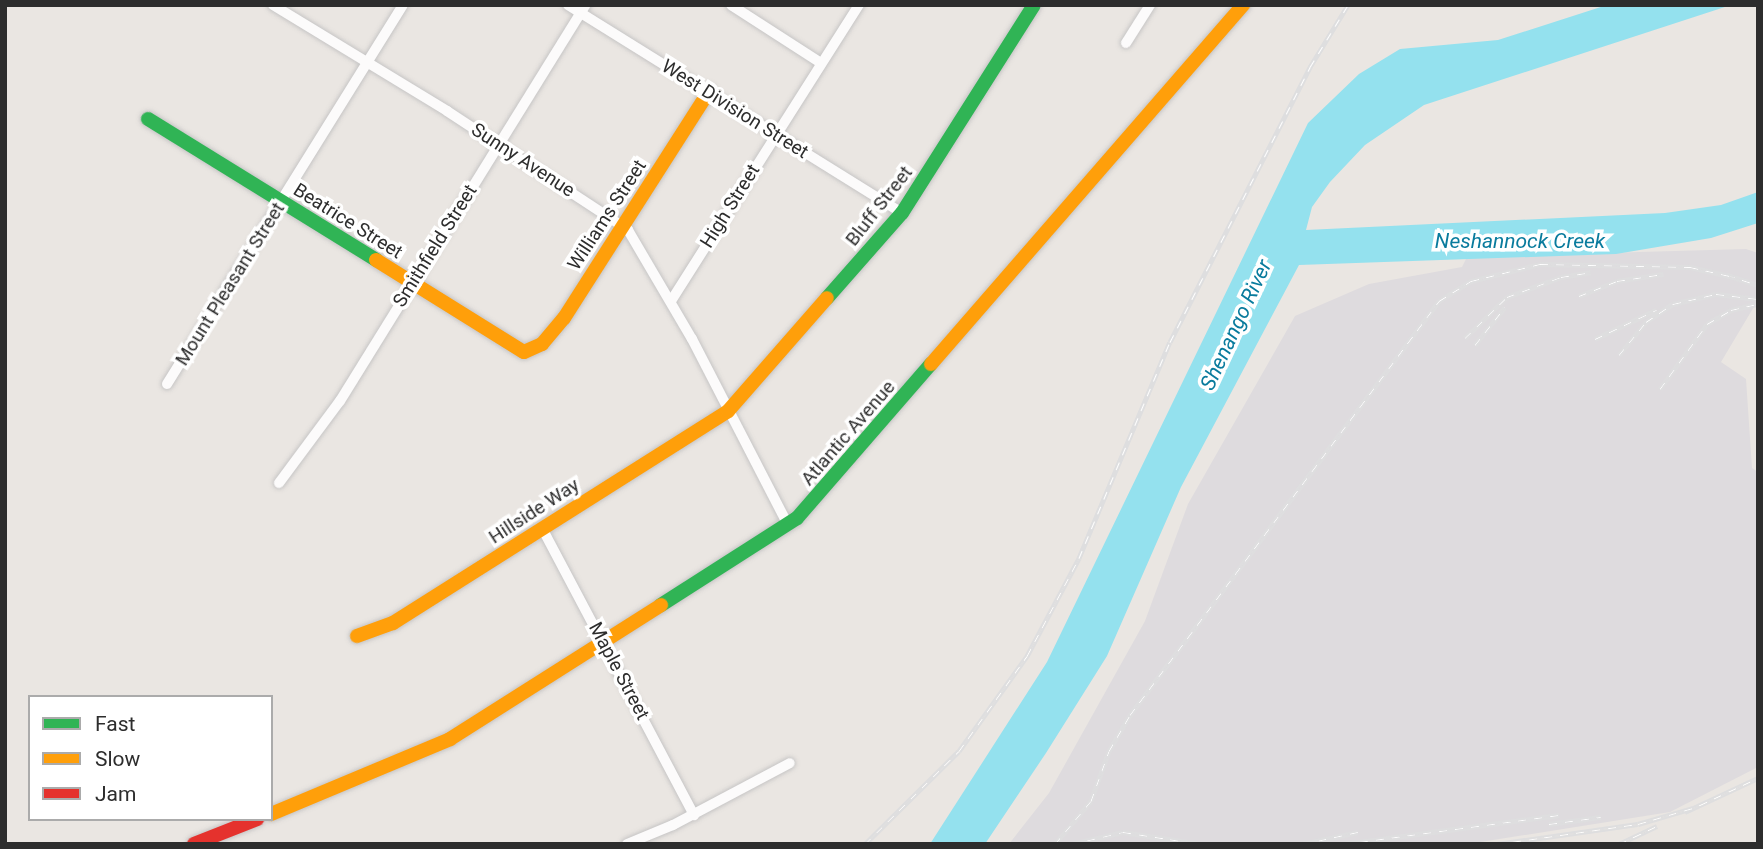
<!DOCTYPE html>
<style>
body{margin:0}
#map{position:relative;width:1763px;height:849px;overflow:hidden;background:#eae6e2;font-family:Roboto,sans-serif}
div>[style]{position:absolute}
.industrial>*{inset:0;background:#dedbde}
.water>*{inset:0;background:#94e1ee}
.roads{filter:drop-shadow(0 0 2px #c6c5c5) drop-shadow(0 0 2px #c6c5c5)}
.street>*{height:10px;margin:-5px;padding:0 5px;transform-origin:5px;border-radius:5px;background:#fcfbfb}
.fast>*{height:14px;margin:-7px;padding:0 7px;transform-origin:7px;border-radius:7px;background:#30b455}
.slow>*{height:14px;margin:-7px;padding:0 7px;transform-origin:7px;border-radius:7px;background:#ff9f0a}
.jam>*{height:14px;margin:-7px;padding:0 7px;transform-origin:7px;border-radius:7px;background:#e5322d}
.rail>*{height:5px;margin-top:-2.5px;transform-origin:0;background:repeating-linear-gradient(90deg,#fff 0 8px,#dededf 0 16px);box-sizing:border-box;border-block:2px solid #dededf}
span{translate:-50% -50%;white-space:nowrap;text-align:center;line-height:1.15;-webkit-text-stroke:7px #fff;paint-order:stroke}
.street-label{font-size:19px;color:#2d2d2d}
.water-label{font-size:21px;color:#097b9d;font-style:italic}
.frame{position:absolute;inset:0;border:7px solid #2d2d2d;pointer-events:none}
.legend{position:absolute;left:28px;top:695px;width:245px;height:126px;box-sizing:border-box;background:#fff;border:2px solid #ababab;margin:0;padding:9px 12px;list-style:none;font-size:21px;color:#2d2d2d}
.legend li{display:flex;align-items:center;gap:14px;height:35px}
.legend b{width:35px;border:2px solid #ababab}
</style>
<div id="map">
<div class="industrial">
<i style="clip-path:polygon(1746px 249px,1758px 253px,1758px 300px,1721px 362px,1746px 379px,1752px 468px,1758px 472px,1758px 767px,1670px 812px,1468px 844px,1009px 844px,1049px 793px,1145px 621px,1188px 504px,1295px 316px,1369px 284px,1462px 267px,1467px 257px)"></i>
</div>
<div class="water">
<i style="clip-path:polygon(1607px 5px,1731px 5px,1424px 105px,1365px 145px,1330px 182px,1312px 207px,1306px 230px,1665px 213px,1721px 205px,1758px 192px,1758px 223px,1711px 238px,1616px 254px,1299px 265px,1181px 487px,1107px 656px,1046px 753px,985px 844px,930px 844px,1047px 662px,1308px 123px,1359px 74px,1400px 49px,1498px 40px)"></i>
</div>
<div class="roads">
<div class="street">
<i style="left:273px;top:5px;width:204px;rotate:31.3deg"></i>
<i style="left:447px;top:111px;width:217px;rotate:33.3deg"></i>
<i style="left:628px;top:230px;width:126px;rotate:59.6deg"></i>
<i style="left:692px;top:339px;width:209px;rotate:62.7deg"></i>
<i style="left:568px;top:5px;width:393px;rotate:31.9deg"></i>
<i style="left:731px;top:5px;width:107px;rotate:32.8deg"></i>
<i style="left:1126px;top:43px;width:45px;rotate:-57.7deg"></i>
<i style="left:671px;top:301px;width:351px;rotate:-57.6deg"></i>
<i style="left:167px;top:384px;width:446px;rotate:-58.1deg"></i>
<i style="left:279px;top:483px;width:102px;rotate:-53.4deg"></i>
<i style="left:340px;top:401px;width:466px;rotate:-58.2deg"></i>
<i style="left:542px;top:528px;width:325px;rotate:62.1deg"></i>
<i style="left:627px;top:844px;width:50px;rotate:-22.4deg"></i>
<i style="left:673px;top:825px;width:132px;rotate:-27.9deg"></i>
</div>
<div class="fast">
<i style="left:148px;top:119px;width:268px;rotate:31.7deg"></i>
<i style="left:827px;top:298px;width:113px;rotate:-48.6deg"></i>
<i style="left:902px;top:213px;width:246px;rotate:-57.6deg"></i>
<i style="left:661px;top:605px;width:161px;rotate:-32.6deg"></i>
<i style="left:797px;top:518px;width:204px;rotate:-49deg"></i>
</div>
<div class="slow">
<i style="left:376px;top:260px;width:174px;rotate:31.9deg"></i>
<i style="left:524px;top:352px;width:20px;rotate:-24deg"></i>
<i style="left:542px;top:344px;width:34px;rotate:-50deg"></i>
<i style="left:564px;top:318px;width:269px;rotate:-57.4deg"></i>
<i style="left:931px;top:364px;width:476px;rotate:-49deg"></i>
<i style="left:357px;top:636px;width:38px;rotate:-20deg"></i>
<i style="left:393px;top:623px;width:396px;rotate:-32.3deg"></i>
<i style="left:728px;top:411px;width:150px;rotate:-48.8deg"></i>
<i style="left:271px;top:814px;width:194px;rotate:-22.7deg"></i>
<i style="left:450px;top:739px;width:250px;rotate:-32.4deg"></i>
</div>
<div class="jam">
<i style="left:194px;top:844px;width:68px;rotate:-21.6deg"></i>
</div>
</div>
<div class="rail">
<i style="left:1727px;top:275px;width:33px;rotate:18deg"></i>
<i style="left:1579px;top:296px;width:41px;rotate:-21.5deg"></i>
<i style="left:1617px;top:281px;width:47px;rotate:-8.7deg"></i>
<i style="left:1465px;top:338px;width:59px;rotate:-44.3deg"></i>
<i style="left:1507px;top:297px;width:58px;rotate:-20.3deg"></i>
<i style="left:1561px;top:277px;width:30px;rotate:-9deg"></i>
<i style="left:1595px;top:339px;width:68px;rotate:-25.4deg"></i>
<i style="left:1475px;top:345px;width:48px;rotate:-51.7deg"></i>
<i style="left:1619px;top:355px;width:43px;rotate:-50.7deg"></i>
<i style="left:1646px;top:322px;width:32px;rotate:-34deg"></i>
<i style="left:1673px;top:304px;width:44px;rotate:-13.1deg"></i>
<i style="left:1716px;top:294px;width:42px;rotate:6.8deg"></i>
<i style="left:1660px;top:389px;width:80px;rotate:-54.1deg"></i>
<i style="left:1707px;top:324px;width:28px;rotate:-30deg"></i>
<i style="left:1731px;top:310px;width:28px;rotate:-13deg"></i>
<i style="left:1685px;top:812px;width:81px;rotate:-25deg"></i>
<i style="left:1549px;top:824px;width:52px;rotate:-7.7deg"></i>
<i style="left:865px;top:844px;width:132px;rotate:-44.7deg"></i>
<i style="left:959px;top:751px;width:117px;rotate:-54.4deg"></i>
<i style="left:1027px;top:656px;width:111px;rotate:-62deg"></i>
<i style="left:1079px;top:558px;width:234px;rotate:-67.2deg"></i>
<i style="left:1170px;top:342px;width:309px;rotate:-63deg"></i>
<i style="left:1310px;top:67px;width:73px;rotate:-58.5deg"></i>
<i style="left:1055px;top:844px;width:56px;rotate:-50.1deg"></i>
<i style="left:1091px;top:801px;width:53px;rotate:-70.2deg"></i>
<i style="left:1109px;top:751px;width:42px;rotate:-59.7deg"></i>
<i style="left:1130px;top:715px;width:517px;rotate:-53.26deg"></i>
<i style="left:1439px;top:301px;width:38px;rotate:-32deg"></i>
<i style="left:1471px;top:281px;width:71px;rotate:-13.8deg"></i>
<i style="left:1540px;top:264px;width:150px;rotate:1.1deg"></i>
<i style="left:1690px;top:267px;width:45px;rotate:12.8deg"></i>
<i style="left:1072px;top:844px;width:52px;rotate:-13.2deg"></i>
<i style="left:1123px;top:832px;width:78px;rotate:8.9deg"></i>
<i style="left:1303px;top:844px;width:56px;rotate:-12.3deg"></i>
<i style="left:1344px;top:844px;width:217px;rotate:-7.7deg"></i>
<i style="left:1497px;top:844px;width:142px;rotate:-8.1deg"></i>
<i style="left:1638px;top:824px;width:57px;rotate:-16.2deg"></i>
<i style="left:1619px;top:844px;width:42px;rotate:-25.3deg"></i>
</div>
<div class="street-label">
<span style="left:735px;top:109px;rotate:32deg">West Division Street</span>
<span style="left:523px;top:160px;rotate:33deg">Sunny Avenue</span>
<span style="left:730px;top:206px;rotate:-58deg">High Street</span>
<span style="left:879px;top:206px;rotate:-52deg">Bluff Street</span>
<span style="left:607px;top:215px;rotate:-57deg">Williams Street</span>
<span style="left:348px;top:221px;rotate:32deg">Beatrice Street</span>
<span style="left:435px;top:246px;rotate:-58deg">Smithfield Street</span>
<span style="left:230px;top:284px;rotate:-58deg">Mount Pleasant Street</span>
<span style="left:848px;top:433px;rotate:-49deg">Atlantic Avenue</span>
<span style="left:534px;top:511px;rotate:-33deg">Hillside Way</span>
<span style="left:619px;top:671px;rotate:62deg">Maple Street</span>
</div>
<div class="water-label">
<span style="left:1520px;top:241px">Neshannock Creek</span>
<span style="left:1236px;top:325px;rotate:-65deg">Shenango River</span>
</div>
<div class="frame"></div>
<ul class="legend">
<li><b style="height:9px;background:#30b455"></b>Fast</li>
<li><b style="height:9px;background:#ff9f0a"></b>Slow</li>
<li><b style="height:9px;background:#e5322d"></b>Jam</li>
</ul>
</div>
